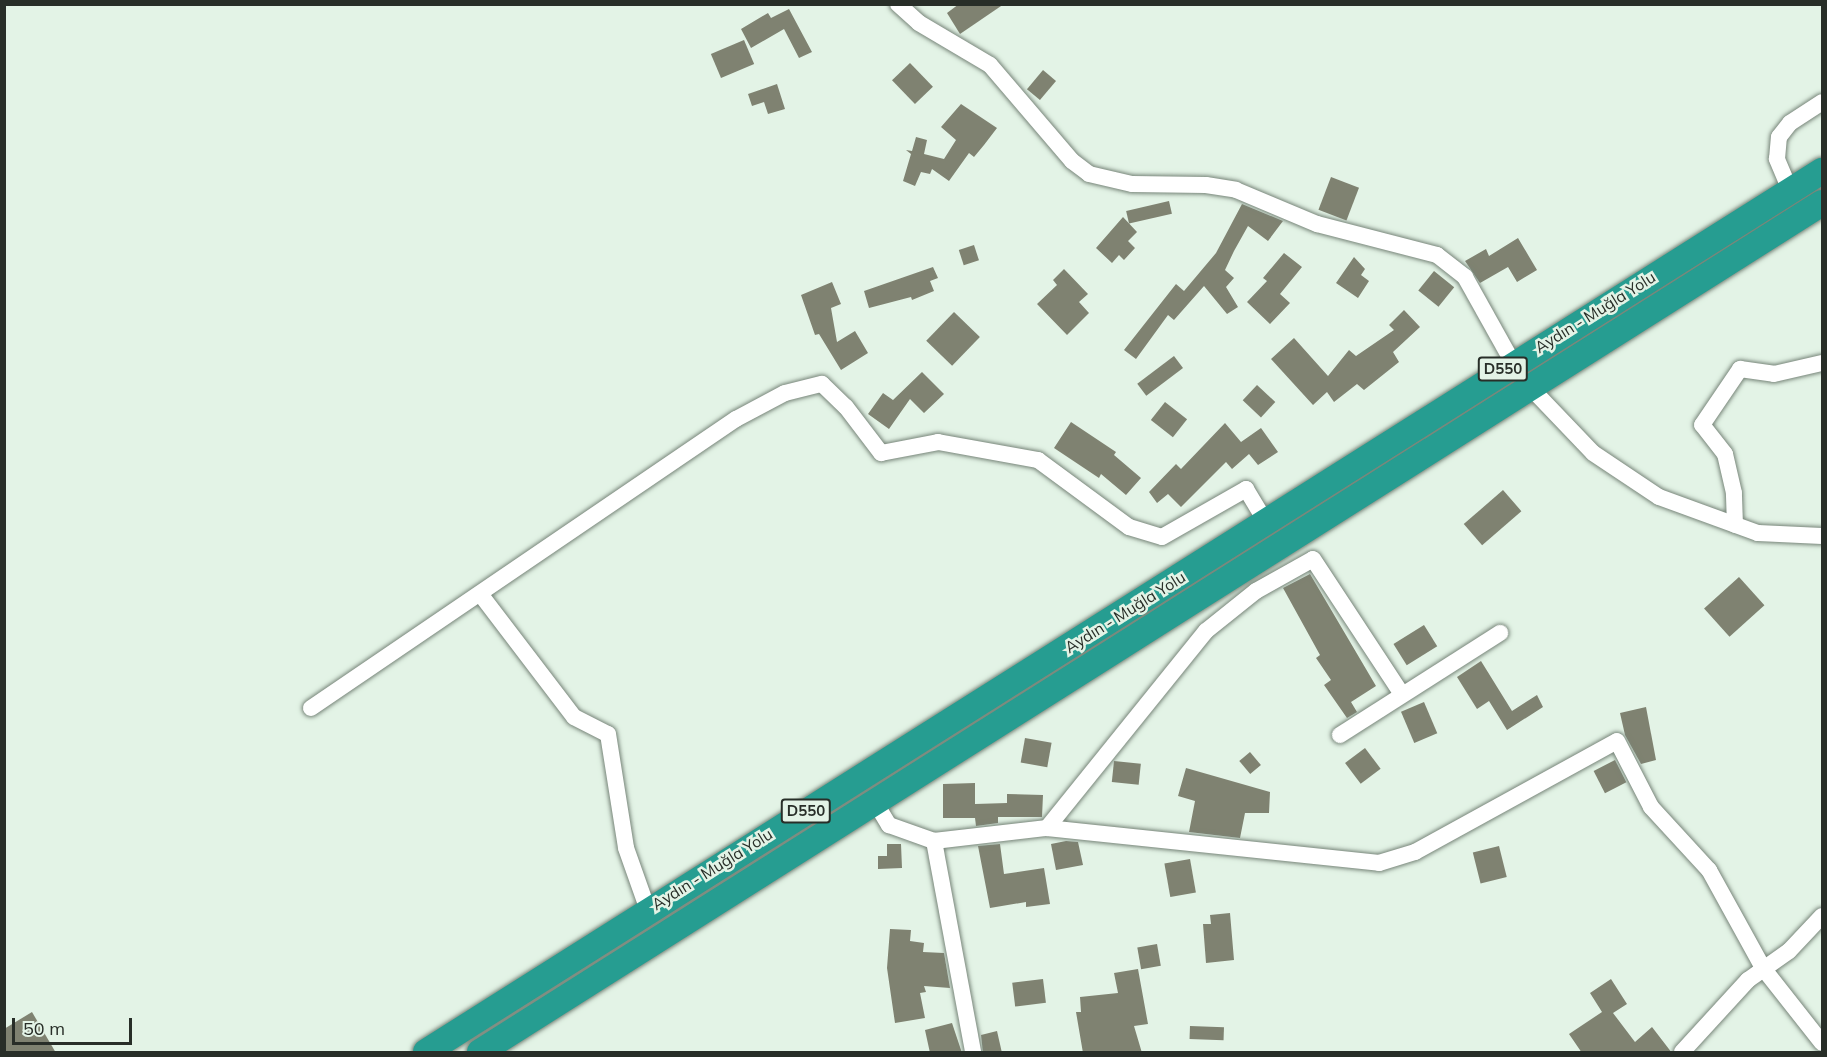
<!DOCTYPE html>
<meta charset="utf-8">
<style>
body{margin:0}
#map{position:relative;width:1827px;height:1057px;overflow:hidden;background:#e3f3e6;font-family:Mulish,sans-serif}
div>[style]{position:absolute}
.building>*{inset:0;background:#7f8271;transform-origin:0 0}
.roads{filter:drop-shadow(0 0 2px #778579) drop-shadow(0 0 2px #778579)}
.minor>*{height:16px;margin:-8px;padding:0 8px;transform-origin:8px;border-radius:8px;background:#fff}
.highway>*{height:26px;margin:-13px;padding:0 13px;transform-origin:13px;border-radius:13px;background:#269d91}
span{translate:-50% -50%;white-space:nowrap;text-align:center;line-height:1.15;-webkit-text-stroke:5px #e3f3e6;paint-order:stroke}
.shield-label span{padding:2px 4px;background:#e3f3e6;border:2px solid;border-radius:4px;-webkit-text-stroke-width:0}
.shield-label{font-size:15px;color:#282e28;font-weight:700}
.street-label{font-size:16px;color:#282e28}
.frame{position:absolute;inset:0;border:6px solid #282e28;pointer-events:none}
.scale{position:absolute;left:12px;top:1018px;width:120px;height:27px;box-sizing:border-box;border:3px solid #282e28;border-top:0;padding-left:8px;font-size:18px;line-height:21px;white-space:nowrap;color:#282e28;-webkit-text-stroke:4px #e3f3e6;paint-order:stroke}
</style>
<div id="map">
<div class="building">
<i style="clip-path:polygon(959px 4px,1004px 4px,960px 34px,947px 13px)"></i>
<i style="clip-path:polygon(789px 9px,812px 52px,799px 58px,784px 29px,751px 48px,741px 29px,768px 13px,771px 18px)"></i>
<i style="left:744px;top:40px;width:26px;height:36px;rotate:67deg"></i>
<i style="left:910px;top:63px;width:33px;height:25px;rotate:46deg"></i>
<i style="left:1043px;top:70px;width:17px;height:25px;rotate:40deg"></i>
<i style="clip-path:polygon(777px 84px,785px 109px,768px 114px,764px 102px,752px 106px,748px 94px)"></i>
<i style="clip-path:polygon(961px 104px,997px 128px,984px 145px,974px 157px,969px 153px,949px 181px,932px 169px,930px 174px,921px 172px,915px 186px,903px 181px,911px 154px,906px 150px,912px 151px,916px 137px,927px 140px,924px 154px,944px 159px,956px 140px,941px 127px)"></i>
<i style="left:1331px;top:177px;width:30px;height:35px;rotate:21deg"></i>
<i style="left:1169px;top:201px;width:13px;height:44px;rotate:77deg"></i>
<i style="clip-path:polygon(1242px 204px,1283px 221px,1268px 241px,1248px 226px,1234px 251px,1225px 270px,1234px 278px,1226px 287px,1238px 307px,1227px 314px,1204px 286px,1174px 320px,1168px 315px,1136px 359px,1124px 350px,1176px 284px,1184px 291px,1216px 253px)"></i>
<i style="clip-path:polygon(1123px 217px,1137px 232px,1128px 241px,1135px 248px,1124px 260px,1119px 255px,1112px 263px,1096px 248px)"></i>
<i style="clip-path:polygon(1518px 238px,1537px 270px,1517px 282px,1508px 267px,1480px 283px,1465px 261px,1486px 249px,1489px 256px)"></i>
<i style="left:974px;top:245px;width:16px;height:16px;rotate:72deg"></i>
<i style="clip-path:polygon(1284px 253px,1302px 267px,1280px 294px,1290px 303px,1270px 324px,1247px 302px,1267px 281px,1263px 278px)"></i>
<i style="clip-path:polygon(1354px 257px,1365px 269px,1361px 275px,1369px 281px,1358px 298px,1336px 283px)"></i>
<i style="clip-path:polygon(933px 267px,938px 278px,930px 281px,934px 291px,912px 300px,911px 297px,869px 308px,864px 291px)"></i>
<i style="clip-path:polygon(1064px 269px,1088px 294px,1079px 302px,1089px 313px,1067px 335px,1037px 304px,1057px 285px,1053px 280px)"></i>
<i style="left:1434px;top:271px;width:26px;height:25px;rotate:39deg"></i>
<i style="clip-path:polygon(832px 282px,841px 304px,831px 308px,837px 342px,855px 331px,868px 353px,841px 370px,819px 334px,815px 335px,801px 295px)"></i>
<i style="clip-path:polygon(1404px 310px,1420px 327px,1393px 352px,1399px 362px,1364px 390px,1357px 384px,1334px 402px,1327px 392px,1313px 405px,1271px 359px,1294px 338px,1328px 376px,1349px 350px,1356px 356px,1394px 330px,1389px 325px)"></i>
<i style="left:954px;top:312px;width:36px;height:40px;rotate:44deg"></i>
<i style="left:1174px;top:356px;width:15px;height:46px;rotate:53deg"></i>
<i style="clip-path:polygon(922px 372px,944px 394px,924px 413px,910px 399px,889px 429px,868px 414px,883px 393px,893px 400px)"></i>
<i style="left:1257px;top:385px;width:25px;height:21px;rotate:43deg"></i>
<i style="left:1165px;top:402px;width:28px;height:23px;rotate:38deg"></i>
<i style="clip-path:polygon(1071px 422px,1116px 452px,1114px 455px,1141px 478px,1126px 495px,1101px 474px,1099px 478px,1054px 448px)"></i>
<i style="clip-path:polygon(1225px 423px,1241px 442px,1261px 428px,1278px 452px,1258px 465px,1249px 454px,1232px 469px,1226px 462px,1181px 507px,1168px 494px,1157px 503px,1149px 492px,1176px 464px,1181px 469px)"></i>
<i style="left:1503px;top:490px;width:28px;height:52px;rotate:49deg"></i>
<i style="clip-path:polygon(1310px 574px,1376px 686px,1351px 702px,1357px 712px,1347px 718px,1324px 685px,1331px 680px,1316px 658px,1320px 655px,1283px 588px)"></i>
<i style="left:1739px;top:577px;width:38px;height:47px;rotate:48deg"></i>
<i style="left:1424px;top:625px;width:25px;height:36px;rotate:58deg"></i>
<i style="clip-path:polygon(1481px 661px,1512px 711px,1537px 695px,1543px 707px,1507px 730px,1489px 701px,1477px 709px,1457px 677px)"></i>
<i style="left:1424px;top:702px;width:34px;height:25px;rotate:67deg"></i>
<i style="clip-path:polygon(1646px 707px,1656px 760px,1641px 764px,1625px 735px,1620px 713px)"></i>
<i style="left:1025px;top:738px;width:27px;height:25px;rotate:10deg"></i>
<i style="left:1365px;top:748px;width:26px;height:25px;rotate:53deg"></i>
<i style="left:1250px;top:752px;width:17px;height:14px;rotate:50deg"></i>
<i style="left:1615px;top:760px;width:25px;height:24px;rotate:63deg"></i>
<i style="left:1114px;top:761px;width:27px;height:21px;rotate:6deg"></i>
<i style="clip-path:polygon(1186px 768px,1270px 792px,1269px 813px,1245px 813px,1240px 838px,1189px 832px,1195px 801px,1178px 796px)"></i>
<i style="clip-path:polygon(975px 783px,975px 804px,1007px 803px,1007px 794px,1043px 795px,1042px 817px,998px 817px,998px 823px,976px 826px,975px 818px,943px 818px,943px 784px)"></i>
<i style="clip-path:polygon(1066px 841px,1078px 842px,1083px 865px,1056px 870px,1051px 844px)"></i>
<i style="clip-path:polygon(887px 844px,901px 844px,902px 868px,878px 869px,878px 856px,887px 856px)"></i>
<i style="clip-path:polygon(1000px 844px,1004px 874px,1044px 868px,1050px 904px,1026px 907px,1026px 902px,990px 908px,978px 846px)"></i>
<i style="left:1499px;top:846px;width:32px;height:27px;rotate:76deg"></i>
<i style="left:1190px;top:859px;width:34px;height:26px;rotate:80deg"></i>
<i style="clip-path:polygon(1230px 913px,1234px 960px,1206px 963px,1203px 924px,1211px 924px,1210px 915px)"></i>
<i style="clip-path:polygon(890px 929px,911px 930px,910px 941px,924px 943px,923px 952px,944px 953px,950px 988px,924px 986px,926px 992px,920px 993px,925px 1018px,895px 1023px,887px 968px)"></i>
<i style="left:1157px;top:944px;width:22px;height:20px;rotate:80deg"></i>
<i style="clip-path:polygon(1138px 969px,1148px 1024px,1134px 1026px,1142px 1053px,1083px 1053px,1076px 1012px,1081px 1012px,1080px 997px,1118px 993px,1114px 973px)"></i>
<i style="left:1043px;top:979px;width:24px;height:31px;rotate:83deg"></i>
<i style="clip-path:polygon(1611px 979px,1627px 1004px,1613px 1013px,1635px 1042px,1652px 1027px,1672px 1053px,1582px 1053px,1569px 1034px,1602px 1012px,1590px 993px)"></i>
<i style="clip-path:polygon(32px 1012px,56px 1053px,4px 1053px,4px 1029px)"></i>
<i style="clip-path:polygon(952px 1023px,962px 1053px,930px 1053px,925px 1030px)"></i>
<i style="left:1190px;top:1026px;width:34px;height:13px;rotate:2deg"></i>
<i style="clip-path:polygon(997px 1031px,1002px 1053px,983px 1053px,981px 1035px)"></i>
</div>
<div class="roads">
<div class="minor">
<i style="left:898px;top:4px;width:28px;rotate:42deg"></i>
<i style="left:919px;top:23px;width:82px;rotate:30.6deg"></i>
<i style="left:990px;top:65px;width:126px;rotate:49.5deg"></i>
<i style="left:1072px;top:161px;width:21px;rotate:37deg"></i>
<i style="left:1089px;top:174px;width:44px;rotate:13.1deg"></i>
<i style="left:1132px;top:184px;width:74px;rotate:0.8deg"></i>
<i style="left:1206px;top:185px;width:30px;rotate:9deg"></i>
<i style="left:1236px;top:190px;width:88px;rotate:22.8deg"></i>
<i style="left:1317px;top:224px;width:124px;rotate:14.5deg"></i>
<i style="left:1437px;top:255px;width:36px;rotate:38deg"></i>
<i style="left:1465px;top:277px;width:98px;rotate:60.8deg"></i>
<i style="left:1790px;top:190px;width:34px;rotate:-113deg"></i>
<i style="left:1777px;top:159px;width:22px;rotate:-85deg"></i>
<i style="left:1779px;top:137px;width:18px;rotate:-52deg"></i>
<i style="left:1790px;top:123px;width:38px;rotate:-33deg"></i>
<i style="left:1530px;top:387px;width:91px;rotate:46.3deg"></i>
<i style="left:1593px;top:453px;width:79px;rotate:33.7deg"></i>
<i style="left:1659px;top:497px;width:105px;rotate:20deg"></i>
<i style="left:1758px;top:533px;width:64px;rotate:2.7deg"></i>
<i style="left:1735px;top:525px;width:32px;rotate:-92deg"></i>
<i style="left:1734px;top:493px;width:40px;rotate:-103deg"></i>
<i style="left:1725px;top:454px;width:37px;rotate:-128deg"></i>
<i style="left:1702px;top:425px;width:68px;rotate:-55.8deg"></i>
<i style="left:1740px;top:369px;width:34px;rotate:8deg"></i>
<i style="left:1774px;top:374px;width:49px;rotate:-12.9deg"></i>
<i style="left:481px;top:595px;width:153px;rotate:52.7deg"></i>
<i style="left:574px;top:717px;width:38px;rotate:27deg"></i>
<i style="left:608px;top:734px;width:115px;rotate:81deg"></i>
<i style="left:626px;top:848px;width:66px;rotate:70.5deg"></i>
<i style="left:311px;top:708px;width:514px;rotate:-34.22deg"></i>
<i style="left:736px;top:419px;width:55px;rotate:-28deg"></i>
<i style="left:785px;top:393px;width:38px;rotate:-14deg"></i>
<i style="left:822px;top:384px;width:33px;rotate:44deg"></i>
<i style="left:846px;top:407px;width:58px;rotate:52.7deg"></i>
<i style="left:881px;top:453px;width:58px;rotate:-10.9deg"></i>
<i style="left:938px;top:442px;width:102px;rotate:10.2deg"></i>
<i style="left:1038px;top:460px;width:113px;rotate:36.4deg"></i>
<i style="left:1129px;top:527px;width:34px;rotate:17deg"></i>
<i style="left:1162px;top:537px;width:97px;rotate:-29.7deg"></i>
<i style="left:1246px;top:489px;width:39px;rotate:59deg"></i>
<i style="left:1340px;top:735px;width:190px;rotate:-32.5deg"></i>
<i style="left:875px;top:802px;width:27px;rotate:59deg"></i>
<i style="left:889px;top:825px;width:48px;rotate:19.6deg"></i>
<i style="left:934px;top:841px;width:215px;rotate:79.5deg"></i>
<i style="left:1047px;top:828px;width:253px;rotate:-51.1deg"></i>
<i style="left:1206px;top:631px;width:64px;rotate:-38.7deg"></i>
<i style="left:1256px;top:591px;width:65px;rotate:-29.3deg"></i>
<i style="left:1313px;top:559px;width:160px;rotate:56.7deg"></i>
<i style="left:934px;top:841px;width:114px;rotate:-6.6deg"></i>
<i style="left:1047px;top:828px;width:334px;rotate:6deg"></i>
<i style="left:1379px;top:863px;width:38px;rotate:-17deg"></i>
<i style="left:1415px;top:852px;width:230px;rotate:-28.8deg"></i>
<i style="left:1617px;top:741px;width:74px;rotate:62.7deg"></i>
<i style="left:1651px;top:807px;width:86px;rotate:47.4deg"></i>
<i style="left:1709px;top:870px;width:112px;rotate:61.1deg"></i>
<i style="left:1763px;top:968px;width:95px;rotate:51.8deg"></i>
<i style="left:1682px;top:1052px;width:98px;rotate:-47.5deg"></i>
<i style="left:1748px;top:980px;width:50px;rotate:-35.3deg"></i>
<i style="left:1789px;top:951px;width:48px;rotate:-46.7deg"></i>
</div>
<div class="highway">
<i style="left:426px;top:1052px;width:1651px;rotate:-32.26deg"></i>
<i style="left:480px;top:1052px;width:1588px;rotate:-32.32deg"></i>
</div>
</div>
<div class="shield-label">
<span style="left:1503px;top:369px">D550</span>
<span style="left:806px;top:811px">D550</span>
</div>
<div class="street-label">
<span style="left:1595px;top:312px;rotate:-32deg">Aydın - Muğla Yolu</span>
<span style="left:1125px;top:612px;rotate:-32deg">Aydın - Muğla Yolu</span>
<span style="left:712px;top:869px;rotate:-32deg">Aydın - Muğla Yolu</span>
</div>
<div class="frame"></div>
<div class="scale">50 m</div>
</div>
